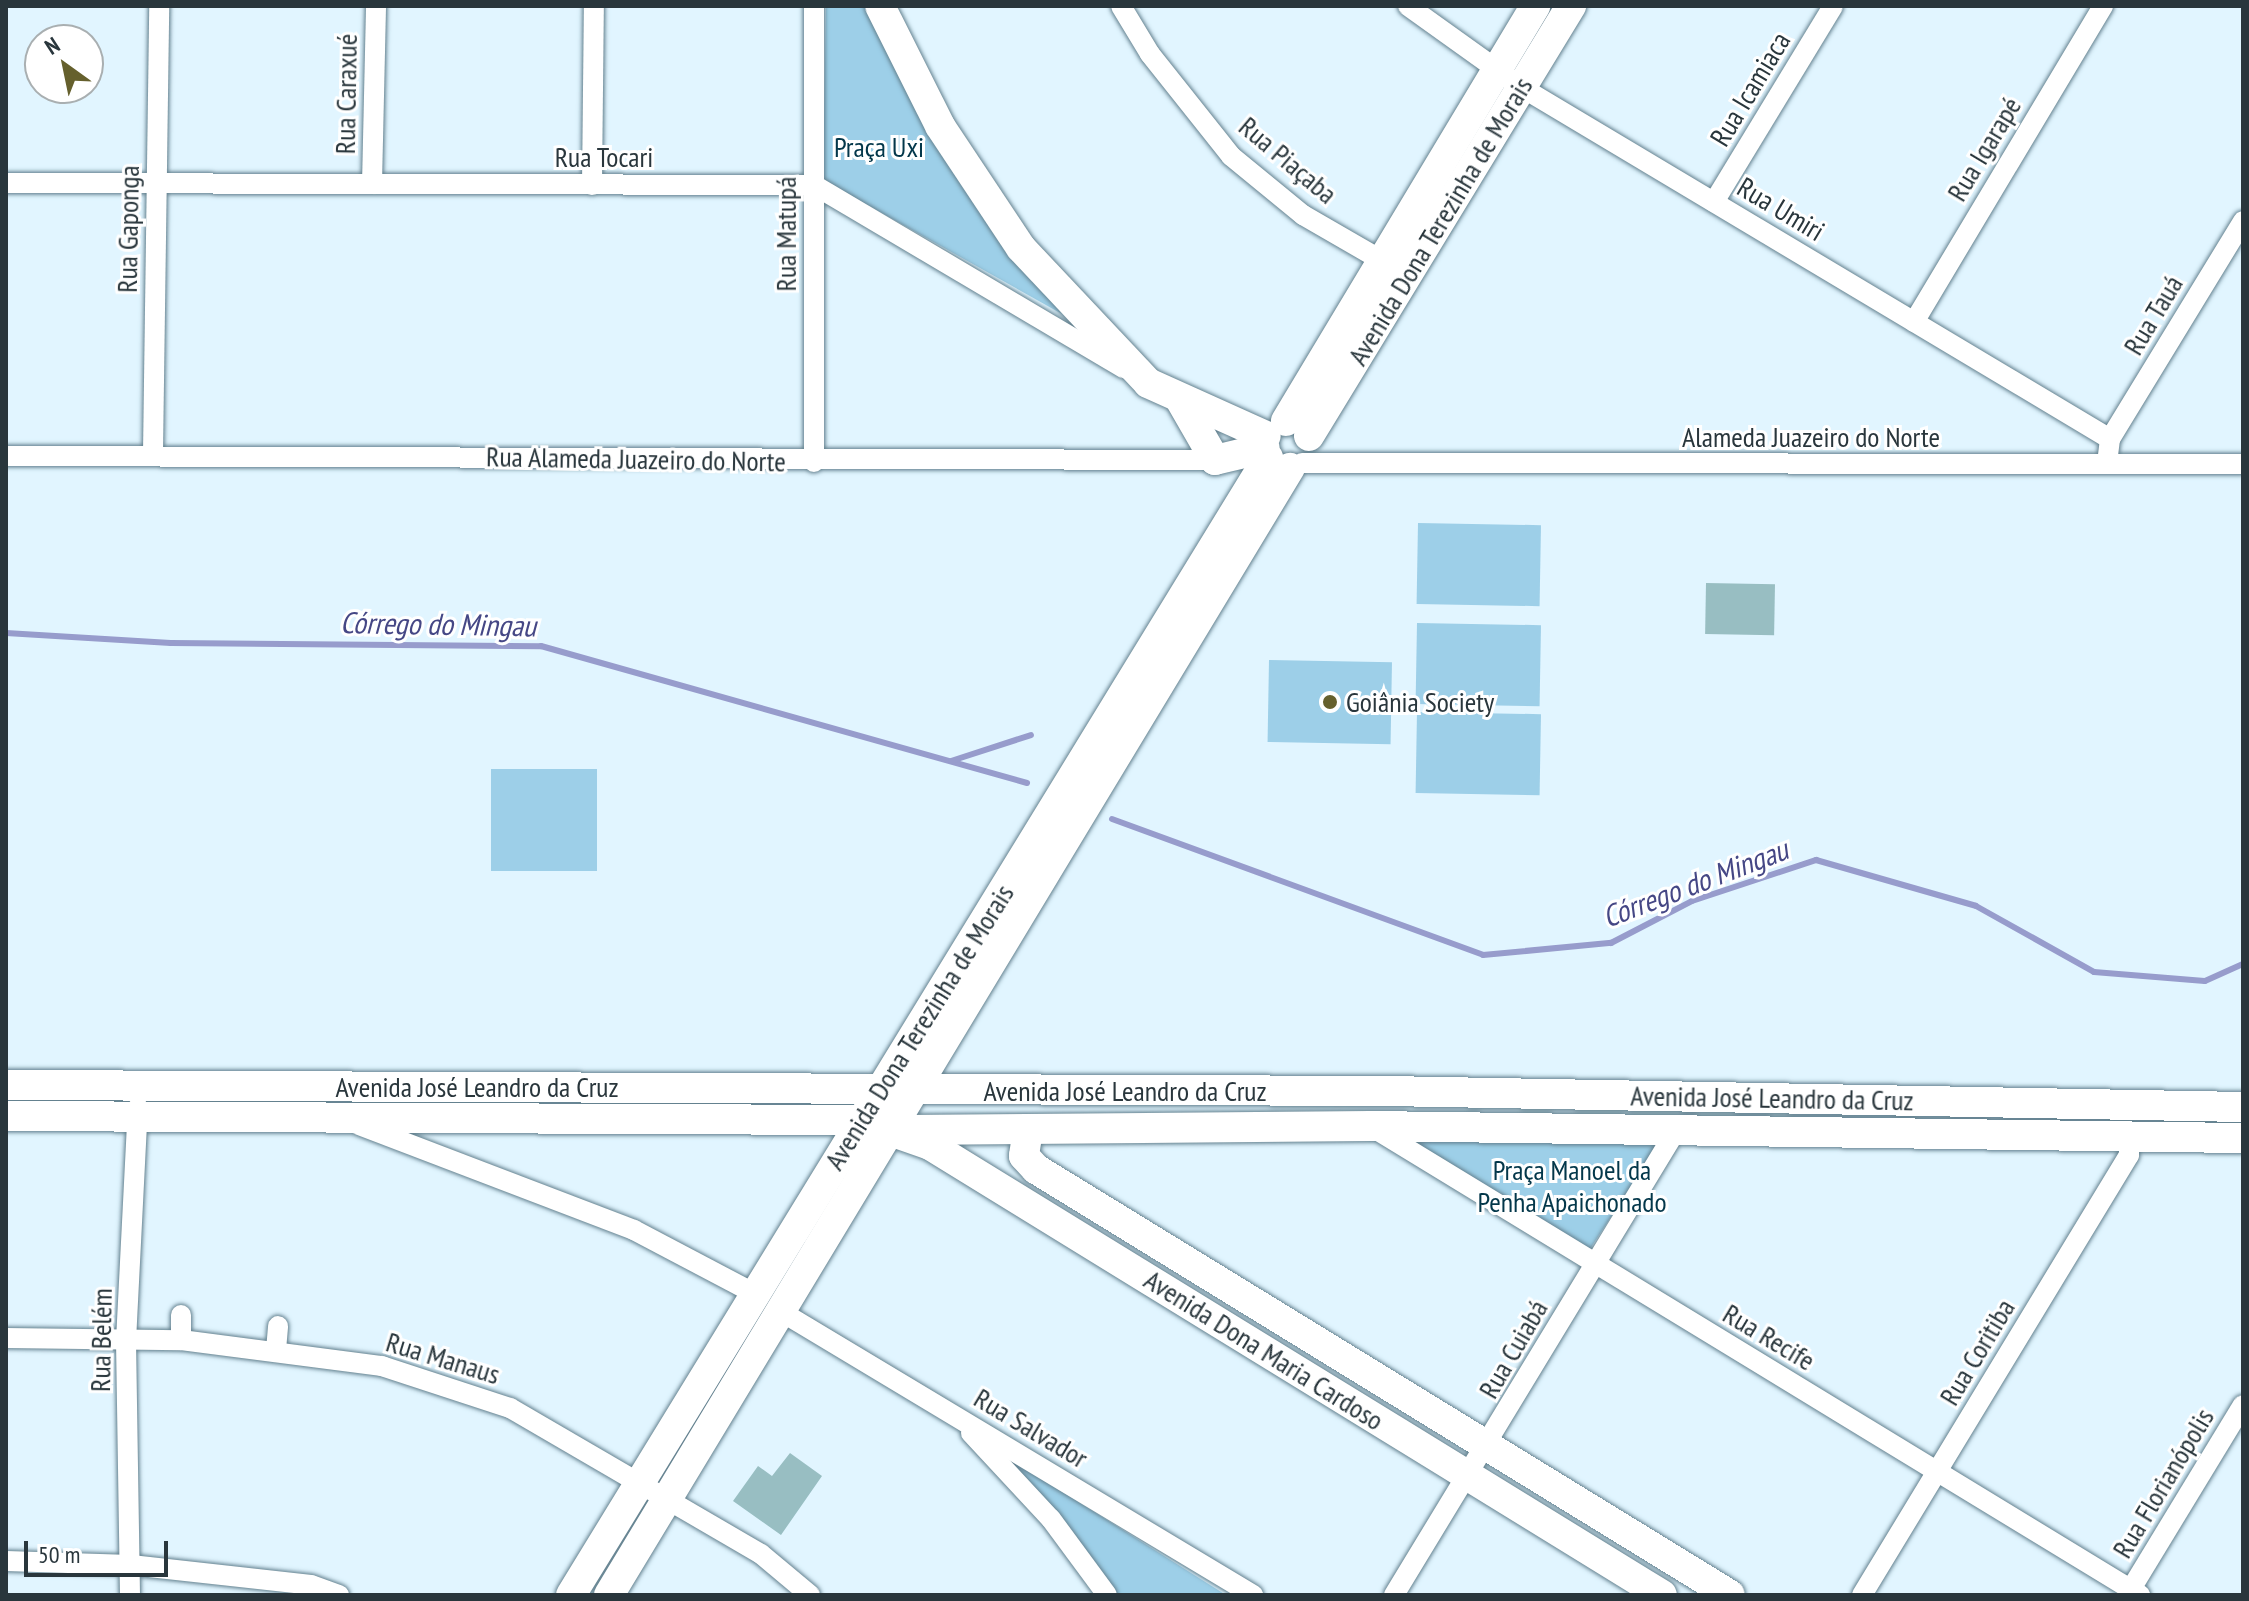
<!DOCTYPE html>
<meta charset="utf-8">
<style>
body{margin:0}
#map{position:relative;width:2249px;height:1601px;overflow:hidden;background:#e1f5ff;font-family:"PT Sans Narrow",sans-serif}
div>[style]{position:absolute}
.green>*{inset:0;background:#9dcfe8;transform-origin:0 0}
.stream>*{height:6px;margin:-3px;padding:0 3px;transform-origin:3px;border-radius:3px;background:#979ccc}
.building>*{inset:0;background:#98bec2;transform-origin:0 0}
.roads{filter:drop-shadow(0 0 2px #63818f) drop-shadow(0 0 2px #63818f)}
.street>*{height:20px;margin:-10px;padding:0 10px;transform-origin:10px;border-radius:10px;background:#fff}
.secondary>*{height:30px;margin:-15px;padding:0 15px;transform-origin:15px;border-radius:15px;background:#fff}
.dots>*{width:22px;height:22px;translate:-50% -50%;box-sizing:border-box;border:4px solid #fff;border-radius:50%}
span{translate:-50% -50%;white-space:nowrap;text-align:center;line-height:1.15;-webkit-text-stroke:6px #fff;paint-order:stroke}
.street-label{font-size:28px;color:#29363c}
.park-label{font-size:28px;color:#03374a}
.poi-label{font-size:28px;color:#29363c}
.left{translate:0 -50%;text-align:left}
.water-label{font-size:30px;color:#454785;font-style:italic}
.frame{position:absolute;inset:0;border:8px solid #29363c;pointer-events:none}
.north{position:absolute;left:24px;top:24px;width:80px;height:80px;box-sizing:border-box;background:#fff;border:2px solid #a9afb1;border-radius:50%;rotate:327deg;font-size:22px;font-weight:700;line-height:32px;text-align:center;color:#29363c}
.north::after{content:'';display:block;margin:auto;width:28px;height:36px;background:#65602d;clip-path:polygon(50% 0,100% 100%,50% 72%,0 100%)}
.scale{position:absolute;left:24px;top:1541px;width:144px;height:36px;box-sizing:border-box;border:4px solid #29363c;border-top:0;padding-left:10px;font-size:24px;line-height:28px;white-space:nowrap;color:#29363c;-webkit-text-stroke:6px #fff;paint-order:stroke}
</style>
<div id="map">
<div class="green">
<i style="clip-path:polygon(826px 6px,869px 6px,968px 194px,1062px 314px,823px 180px)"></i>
<i style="left:1418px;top:523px;width:123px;height:81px;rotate:1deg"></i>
<i style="left:1417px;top:623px;width:124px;height:81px;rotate:1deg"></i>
<i style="left:1269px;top:660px;width:123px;height:82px;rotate:1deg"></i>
<i style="left:1417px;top:712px;width:124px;height:81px;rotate:1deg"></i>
<i style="left:491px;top:769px;width:106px;height:102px"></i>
<i style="clip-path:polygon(1663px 1137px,1588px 1252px,1408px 1138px)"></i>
<i style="clip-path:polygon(988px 1445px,1226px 1595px,1115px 1595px)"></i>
</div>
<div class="stream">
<i style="left:6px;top:633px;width:165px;rotate:3.5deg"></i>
<i style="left:171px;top:643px;width:370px;rotate:0.5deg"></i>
<i style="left:541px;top:646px;width:505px;rotate:15.74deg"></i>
<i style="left:951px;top:761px;width:84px;rotate:-18deg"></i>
<i style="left:1112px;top:819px;width:395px;rotate:20.1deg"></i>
<i style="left:1483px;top:955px;width:129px;rotate:-5.4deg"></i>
<i style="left:1611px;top:943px;width:91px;rotate:-27.4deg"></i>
<i style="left:1692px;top:901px;width:131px;rotate:-18.3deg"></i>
<i style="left:1816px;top:860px;width:166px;rotate:16deg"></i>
<i style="left:1976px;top:906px;width:135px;rotate:29.2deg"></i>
<i style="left:2094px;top:972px;width:111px;rotate:4.6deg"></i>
<i style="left:2205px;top:981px;width:42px;rotate:-24.1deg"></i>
</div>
<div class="building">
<i style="left:1706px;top:583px;width:69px;height:51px;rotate:1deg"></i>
<i style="clip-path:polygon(790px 1453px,822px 1476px,781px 1535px,733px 1501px,758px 1466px,772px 1476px)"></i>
</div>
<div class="roads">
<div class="street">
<i style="left:814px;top:6px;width:456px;rotate:90deg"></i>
<i style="left:1121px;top:6px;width:56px;rotate:58.9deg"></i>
<i style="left:1150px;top:54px;width:130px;rotate:51.5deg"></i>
<i style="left:1231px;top:156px;width:93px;rotate:39.3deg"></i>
<i style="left:1303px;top:215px;width:90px;rotate:30deg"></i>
<i style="left:1408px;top:6px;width:139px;rotate:35.6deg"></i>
<i style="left:1521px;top:87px;width:686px;rotate:30.86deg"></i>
<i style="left:2110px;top:439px;width:25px;rotate:97deg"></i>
<i style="left:6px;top:183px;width:808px;rotate:0.14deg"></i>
<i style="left:814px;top:185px;width:360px;rotate:30.6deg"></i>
<i style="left:372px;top:184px;width:178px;rotate:-88.7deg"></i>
<i style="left:592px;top:185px;width:179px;rotate:-89.4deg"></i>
<i style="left:1714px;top:202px;width:229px;rotate:-58.7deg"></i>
<i style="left:1914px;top:322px;width:368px;rotate:-59.1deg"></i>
<i style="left:2110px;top:439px;width:255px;rotate:-58.6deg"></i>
<i style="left:153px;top:453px;width:447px;rotate:-89.2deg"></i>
<i style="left:6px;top:456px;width:1209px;rotate:0.19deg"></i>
<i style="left:1302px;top:463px;width:941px;rotate:0.06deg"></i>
<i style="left:359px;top:1125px;width:294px;rotate:20.9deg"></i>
<i style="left:634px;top:1230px;width:141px;rotate:27.8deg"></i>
<i style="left:1375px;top:1129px;width:896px;rotate:31.35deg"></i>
<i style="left:780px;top:1311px;width:552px;rotate:30.98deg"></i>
<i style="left:6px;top:1338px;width:175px;rotate:0.7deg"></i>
<i style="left:181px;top:1340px;width:203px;rotate:7.4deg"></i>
<i style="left:382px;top:1366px;width:135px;rotate:18.2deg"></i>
<i style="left:510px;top:1408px;width:290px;rotate:30.2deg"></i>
<i style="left:761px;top:1554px;width:64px;rotate:39.9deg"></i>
<i style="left:181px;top:1340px;width:25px;rotate:-90deg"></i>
<i style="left:276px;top:1350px;width:24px;rotate:-85deg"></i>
<i style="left:971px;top:1433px;width:117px;rotate:47.1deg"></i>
<i style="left:1051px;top:1519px;width:94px;rotate:53.6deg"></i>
<i style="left:6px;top:1561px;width:125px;rotate:1.8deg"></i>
<i style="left:131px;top:1565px;width:181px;rotate:6.3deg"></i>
<i style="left:311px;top:1585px;width:30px;rotate:20deg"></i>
<i style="left:2131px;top:1589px;width:215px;rotate:-58.7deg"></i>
<i style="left:130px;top:1595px;width:254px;rotate:-90.9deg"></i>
<i style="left:126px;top:1341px;width:234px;rotate:-87.1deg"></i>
<i style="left:1394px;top:1595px;width:545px;rotate:-58.73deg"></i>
<i style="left:1862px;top:1595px;width:515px;rotate:-58.75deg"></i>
<i style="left:2129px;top:1155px;width:20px;rotate:-90deg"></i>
</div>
<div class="secondary">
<i style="left:880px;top:6px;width:134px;rotate:63.4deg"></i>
<i style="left:940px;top:126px;width:146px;rotate:56.4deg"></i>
<i style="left:1021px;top:248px;width:185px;rotate:46.7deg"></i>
<i style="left:1148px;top:383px;width:129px;rotate:24.2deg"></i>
<i style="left:1181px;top:401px;width:68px;rotate:60deg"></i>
<i style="left:1215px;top:460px;width:51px;rotate:-13.5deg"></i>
<i style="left:1286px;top:421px;width:484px;rotate:-59deg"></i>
<i style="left:1309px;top:436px;width:504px;rotate:-58.65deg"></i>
<i style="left:6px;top:1085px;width:1381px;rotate:0.25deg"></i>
<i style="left:1387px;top:1091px;width:856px;rotate:1.07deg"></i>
<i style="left:6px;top:1116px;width:853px;rotate:0.27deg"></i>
<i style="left:859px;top:1120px;width:75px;rotate:19.4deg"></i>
<i style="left:930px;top:1145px;width:859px;rotate:31.58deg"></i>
<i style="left:906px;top:1130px;width:464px;rotate:-0.5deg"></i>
<i style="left:1370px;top:1126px;width:873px;rotate:0.79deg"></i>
<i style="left:1028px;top:1130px;width:26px;rotate:99deg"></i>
<i style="left:1024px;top:1156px;width:18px;rotate:47deg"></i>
<i style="left:1036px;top:1169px;width:814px;rotate:31.54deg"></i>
<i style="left:571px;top:1595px;width:1334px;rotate:-58.49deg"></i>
<i style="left:609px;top:1595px;width:1317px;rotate:-58.86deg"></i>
</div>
</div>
<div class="dots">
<i style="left:1330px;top:702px;background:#65602d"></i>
</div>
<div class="street-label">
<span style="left:1750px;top:89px;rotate:-59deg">Rua Icamiaca</span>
<span style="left:346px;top:94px;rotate:-89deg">Rua Caraxué</span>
<span style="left:1984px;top:149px;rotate:-59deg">Rua Igarapé</span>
<span style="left:604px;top:157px">Rua Tocari</span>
<span style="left:1288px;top:160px;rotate:40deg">Rua Piaçaba</span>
<span style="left:1781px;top:209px;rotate:31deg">Rua Umiri</span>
<span style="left:1440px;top:221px;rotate:-59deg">Avenida Dona Terezinha de Morais</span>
<span style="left:128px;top:229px;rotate:-89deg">Rua Gaponga</span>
<span style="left:786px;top:234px;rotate:-90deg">Rua Matupá</span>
<span style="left:2153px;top:315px;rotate:-59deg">Rua Tauá</span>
<span style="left:1811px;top:437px">Alameda Juazeiro do Norte</span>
<span style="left:636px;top:459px;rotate:1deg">Rua Alameda Juazeiro do Norte</span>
<span style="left:919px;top:1027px;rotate:-58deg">Avenida Dona Terezinha de Morais</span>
<span style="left:477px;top:1087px">Avenida José Leandro da Cruz</span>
<span style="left:1125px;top:1091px">Avenida José Leandro da Cruz</span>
<span style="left:1772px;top:1098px;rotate:1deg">Avenida José Leandro da Cruz</span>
<span style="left:1769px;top:1337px;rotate:31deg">Rua Recife</span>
<span style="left:101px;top:1340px;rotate:-89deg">Rua Belém</span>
<span style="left:1513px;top:1349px;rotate:-60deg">Rua Cuiabá</span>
<span style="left:1264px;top:1350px;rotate:32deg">Avenida Dona Maria Cardoso</span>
<span style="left:1977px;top:1352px;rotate:-59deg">Rua Coritiba</span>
<span style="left:443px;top:1358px;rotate:17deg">Rua Manaus</span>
<span style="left:1031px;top:1428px;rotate:31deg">Rua Salvador</span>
<span style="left:2163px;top:1483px;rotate:-59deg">Rua Florianópolis</span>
</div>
<div class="park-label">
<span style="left:879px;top:147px">Praça Uxi</span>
<span style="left:1572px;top:1186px">Praça Manoel da<br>Penha Apaichonado</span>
</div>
<div class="poi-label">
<span class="left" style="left:1346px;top:702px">Goiânia Society</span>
</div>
<div class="water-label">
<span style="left:438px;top:624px;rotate:1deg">Córrego do Mingau</span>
<span style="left:1695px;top:883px;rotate:-21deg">Córrego do Mingau</span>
</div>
<div class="frame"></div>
<div class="north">N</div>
<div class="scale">50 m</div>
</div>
